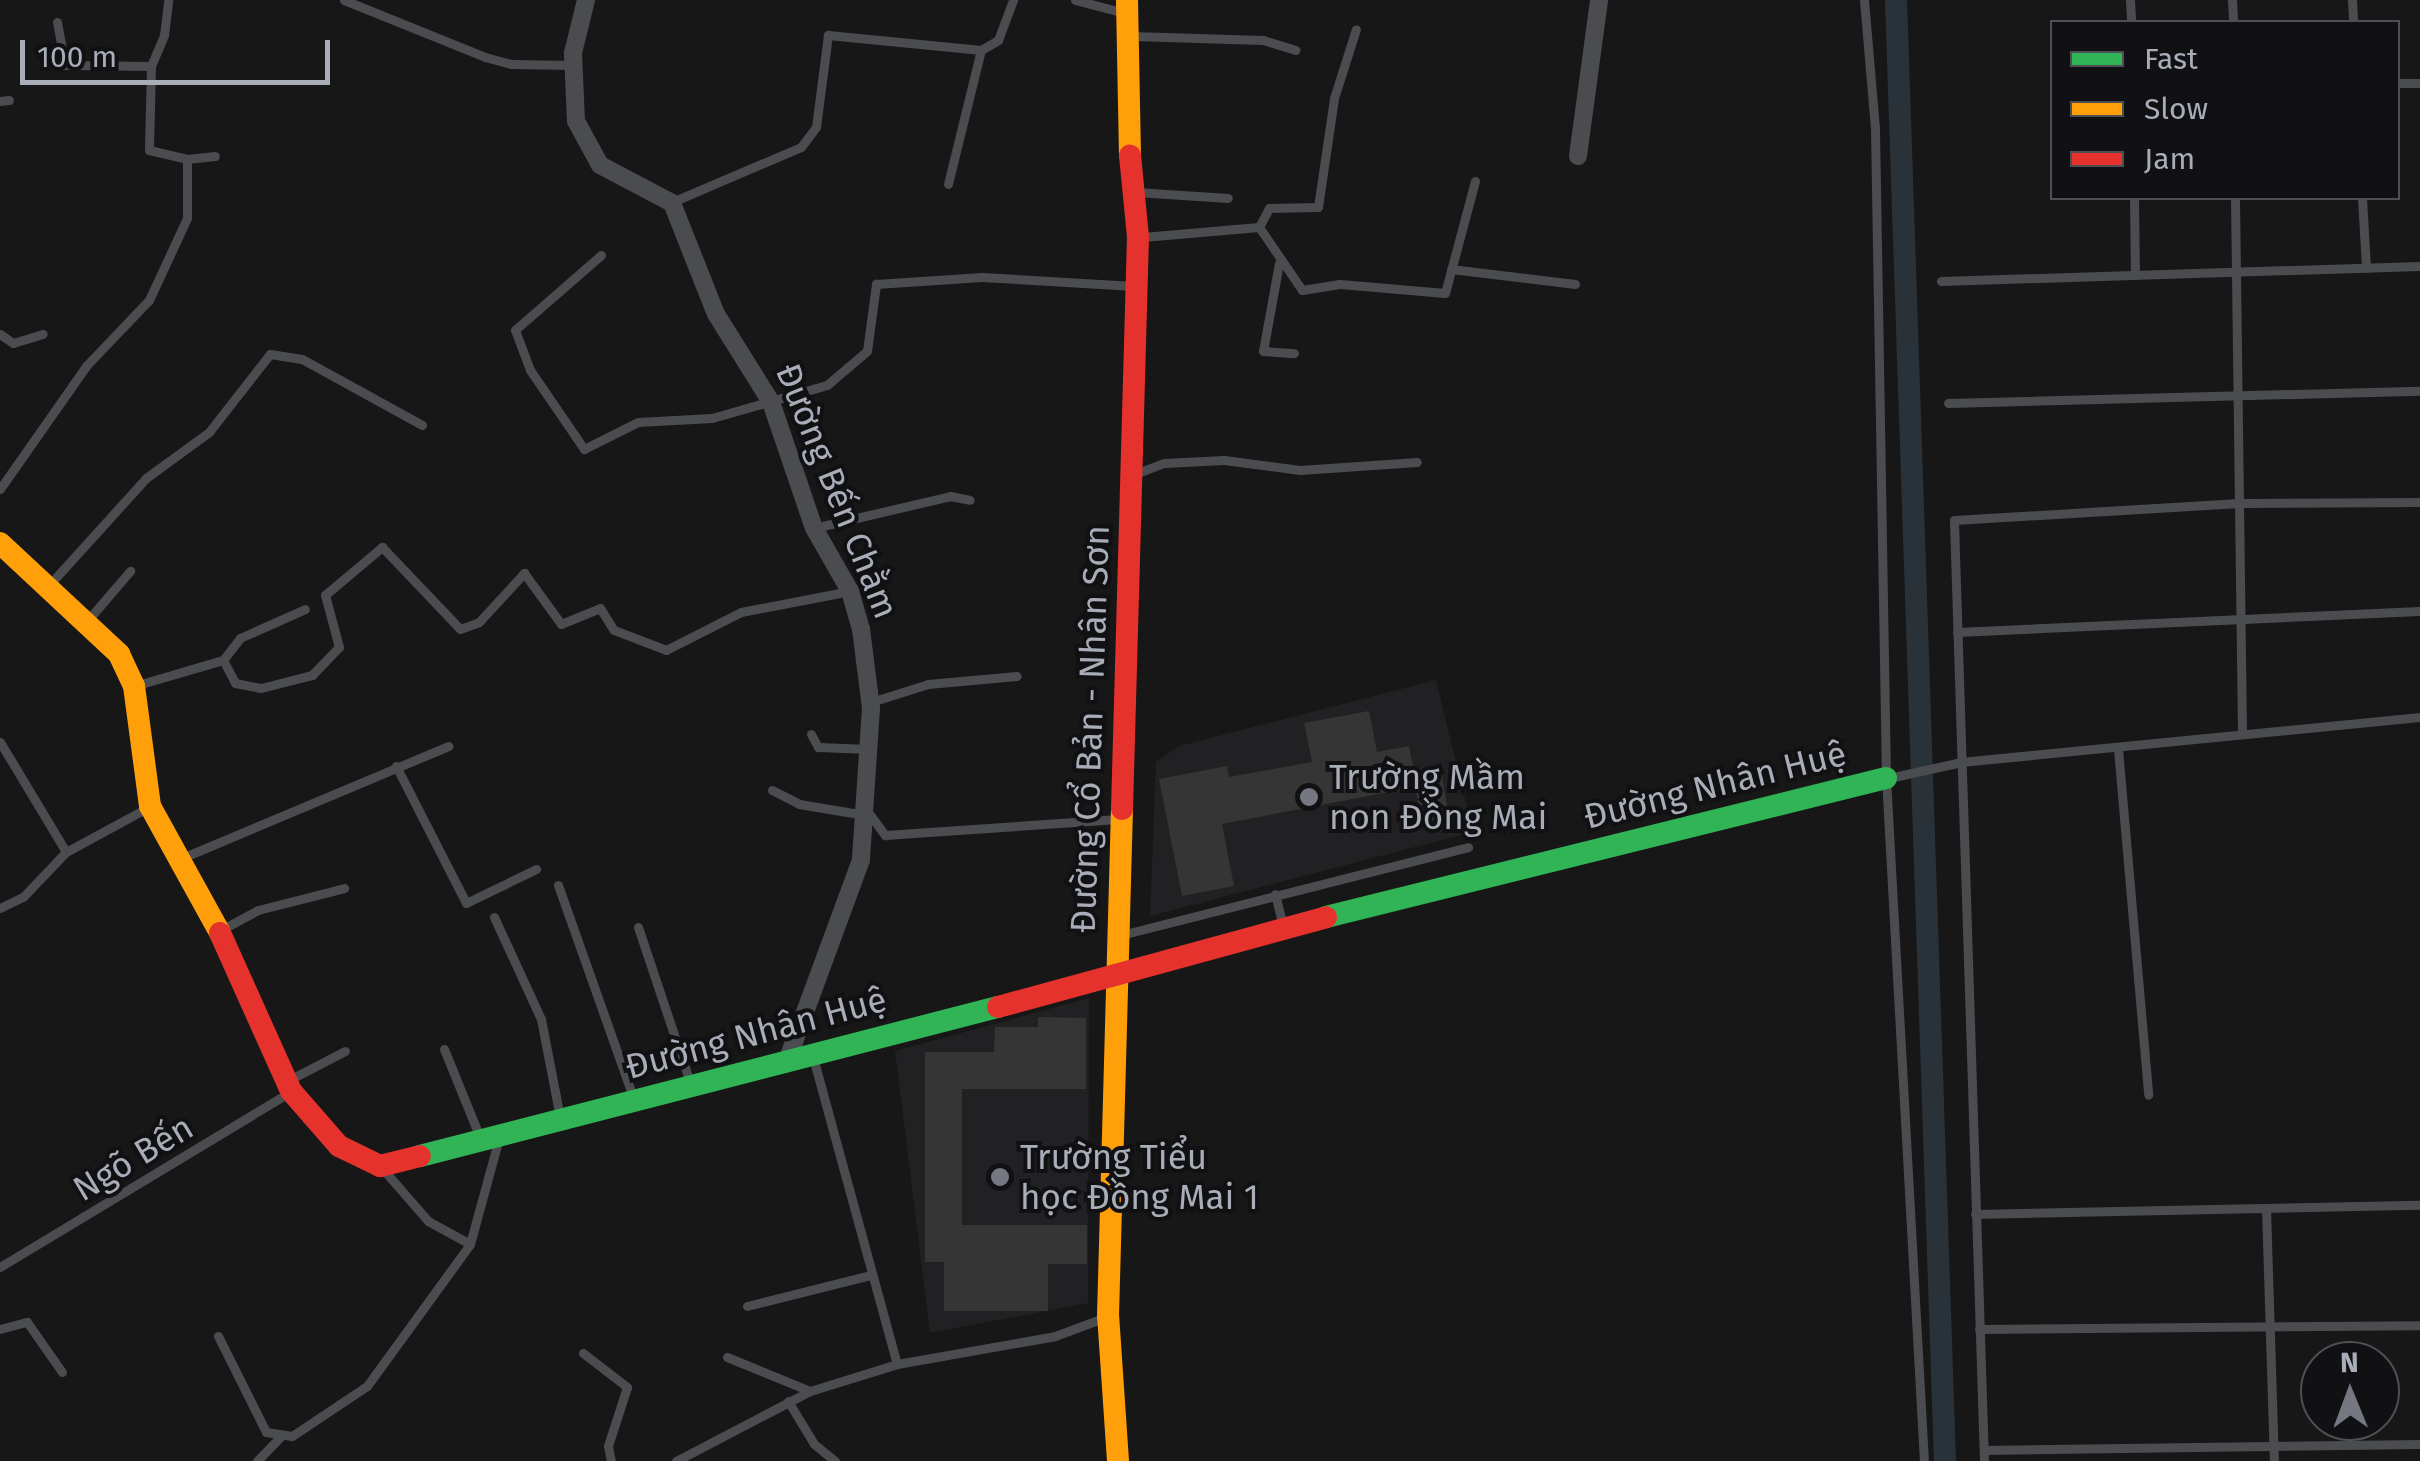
<!DOCTYPE html>
<meta charset="utf-8">
<style>
body{margin:0}
#map{position:relative;width:2420px;height:1461px;overflow:hidden;background:#171717;font-family:"Fira Sans",sans-serif}
div>[style]{position:absolute}
.built>*{inset:0;background:#212123}
.canal>*{height:22px;margin:-11px;padding:0 11px;transform-origin:11px;border-radius:11px;background:#2a3239}
.building>*{inset:0;background:#353536}
.lane>*{height:9px;margin:-4.5px;padding:0 4.5px;transform-origin:4.5px;border-radius:4.5px;background:#4b4c50}
.street>*{height:18px;margin:-9px;padding:0 9px;transform-origin:9px;border-radius:9px;background:#4b4c50}
.fast>*{height:22px;margin:-11px;padding:0 11px;transform-origin:11px;border-radius:11px;background:#30b455}
.slow>*{height:22px;margin:-11px;padding:0 11px;transform-origin:11px;border-radius:11px;background:#ff9f0a}
.jam>*{height:22px;margin:-11px;padding:0 11px;transform-origin:11px;border-radius:11px;background:#e5322d}
.dots>*{width:28px;height:28px;translate:-50% -50%;box-sizing:border-box;border:5px solid #111113;border-radius:50%}
span{translate:-50% -50%;white-space:nowrap;text-align:center;line-height:1.15;-webkit-text-stroke:8px #111113;paint-order:stroke}
.street-label{font-size:35px;color:#a8adb8}
.poi-label{font-size:35px;color:#a8adb8}
.left{translate:0 -50%;text-align:left}
.legend{position:absolute;left:2050px;top:20px;width:350px;height:180px;box-sizing:border-box;background:#111113;border:2px solid #4d4f55;margin:0;padding:12px 18px;list-style:none;font-size:30px;color:#a8adb8}
.legend li{display:flex;align-items:center;gap:20px;height:50px}
.legend b{width:50px;border:2px solid #4d4f55}
.north{position:absolute;left:2300px;top:1341px;width:100px;height:100px;box-sizing:border-box;background:#111113;border:2px solid #4d4f55;border-radius:50%;rotate:359deg;font-size:28px;font-weight:700;line-height:40px;text-align:center;color:#a8adb8}
.north::after{content:'';display:block;margin:auto;width:35px;height:45px;background:#757880;clip-path:polygon(50% 0,100% 100%,50% 72%,0 100%)}
.scale{position:absolute;left:20px;top:40px;width:310px;height:45px;box-sizing:border-box;border:5px solid #a8adb8;border-top:0;padding-left:12px;font-size:30px;line-height:35px;white-space:nowrap;color:#a8adb8;-webkit-text-stroke:8px #111113;paint-order:stroke}
</style>
<div id="map">
<div class="built">
<i style="clip-path:polygon(1436px 680px,1473px 832px,1150px 916px,1156px 762px,1179px 746px)"></i>
<i style="clip-path:polygon(1089px 998px,1088px 1303px,930px 1333px,895px 1051px)"></i>
</div>
<div class="canal">
<i style="left:1896px;top:0;width:1462px;rotate:88.08deg"></i>
</div>
<div class="building">
<i style="clip-path:polygon(1369px 711px,1377px 752px,1409px 746px,1415px 776px,1441px 771px,1449px 817px,1422px 822px,1415px 787px,1222px 824px,1234px 886px,1182px 896px,1159px 779px,1227px 766px,1229px 777px,1312px 762px,1304px 723px)"></i>
<i style="clip-path:polygon(1038px 1017px,1086px 1018px,1086px 1089px,962px 1089px,962px 1225px,1087px 1225px,1087px 1264px,1048px 1264px,1048px 1311px,944px 1311px,944px 1262px,925px 1262px,925px 1052px,994px 1052px,995px 1027px,1038px 1027px)"></i>
</div>
<div class="lane">
<i style="left:344px;top:0;width:152px;rotate:22deg"></i>
<i style="left:485px;top:57px;width:27px;rotate:15deg"></i>
<i style="left:511px;top:64px;width:61px;rotate:0.9deg"></i>
<i style="left:1075px;top:0;width:52px;rotate:14.6deg"></i>
<i style="left:1864px;top:0;width:128px;rotate:85.1deg"></i>
<i style="left:1875px;top:128px;width:650px;rotate:89.03deg"></i>
<i style="left:1886px;top:778px;width:684px;rotate:86.82deg"></i>
<i style="left:2130px;top:0;width:22px;rotate:87deg"></i>
<i style="left:2232px;top:0;width:22px;rotate:87deg"></i>
<i style="left:2352px;top:0;width:22px;rotate:87deg"></i>
<i style="left:57px;top:22px;width:44px;rotate:79.5deg"></i>
<i style="left:65px;top:65px;width:86px;rotate:0.7deg"></i>
<i style="left:151px;top:66px;width:84px;rotate:91.4deg"></i>
<i style="left:149px;top:150px;width:39px;rotate:13deg"></i>
<i style="left:187px;top:159px;width:28px;rotate:-6deg"></i>
<i style="left:1132px;top:36px;width:131px;rotate:1.7deg"></i>
<i style="left:1263px;top:40px;width:34px;rotate:17deg"></i>
<i style="left:151px;top:66px;width:34px;rotate:-67deg"></i>
<i style="left:164px;top:35px;width:35px;rotate:-83deg"></i>
<i style="left:2398px;top:83px;width:22px"></i>
<i style="left:0;top:101px;width:9px;rotate:-6deg"></i>
<i style="left:948px;top:184px;width:138px;rotate:-76.2deg"></i>
<i style="left:981px;top:50px;width:20px;rotate:-30deg"></i>
<i style="left:998px;top:40px;width:43px;rotate:-69.4deg"></i>
<i style="left:1136px;top:192px;width:92px;rotate:3.7deg"></i>
<i style="left:2134px;top:198px;width:77px;rotate:89.3deg"></i>
<i style="left:2235px;top:198px;width:533px;rotate:89.25deg"></i>
<i style="left:2362px;top:198px;width:70px;rotate:86.7deg"></i>
<i style="left:672px;top:202px;width:140px;rotate:-23.1deg"></i>
<i style="left:801px;top:147px;width:25px;rotate:-53deg"></i>
<i style="left:816px;top:127px;width:93px;rotate:-82.6deg"></i>
<i style="left:828px;top:35px;width:154px;rotate:5.6deg"></i>
<i style="left:1259px;top:227px;width:76px;rotate:55.7deg"></i>
<i style="left:1302px;top:290px;width:38px;rotate:-9deg"></i>
<i style="left:1340px;top:284px;width:105px;rotate:4.9deg"></i>
<i style="left:1445px;top:293px;width:116px;rotate:-75deg"></i>
<i style="left:1259px;top:227px;width:21px;rotate:-62deg"></i>
<i style="left:1269px;top:208px;width:49px;rotate:-1.2deg"></i>
<i style="left:1318px;top:207px;width:110px;rotate:-81.6deg"></i>
<i style="left:1334px;top:98px;width:72px;rotate:-72.3deg"></i>
<i style="left:1143px;top:237px;width:116px;rotate:-4.9deg"></i>
<i style="left:601px;top:255px;width:114px;rotate:138.9deg"></i>
<i style="left:515px;top:330px;width:43px;rotate:69.4deg"></i>
<i style="left:530px;top:370px;width:96px;rotate:55.6deg"></i>
<i style="left:584px;top:449px;width:60px;rotate:-26.6deg"></i>
<i style="left:638px;top:422px;width:74px;rotate:-3.1deg"></i>
<i style="left:712px;top:418px;width:120px;rotate:-16deg"></i>
<i style="left:827px;top:385px;width:52px;rotate:-40.4deg"></i>
<i style="left:867px;top:351px;width:68px;rotate:-82.3deg"></i>
<i style="left:876px;top:284px;width:106px;rotate:-3.8deg"></i>
<i style="left:982px;top:277px;width:152px;rotate:3.4deg"></i>
<i style="left:1279px;top:263px;width:89px;rotate:100.3deg"></i>
<i style="left:1263px;top:351px;width:31px;rotate:4deg"></i>
<i style="left:1451px;top:269px;width:125px;rotate:6.9deg"></i>
<i style="left:1941px;top:281px;width:479px;rotate:-1.8deg"></i>
<i style="left:0;top:334px;width:16px;rotate:35deg"></i>
<i style="left:13px;top:343px;width:31px;rotate:-17deg"></i>
<i style="left:1948px;top:403px;width:472px;rotate:-1.5deg"></i>
<i style="left:1135px;top:474px;width:31px;rotate:-21deg"></i>
<i style="left:1164px;top:463px;width:60px;rotate:-2.9deg"></i>
<i style="left:1224px;top:460px;width:77px;rotate:7.5deg"></i>
<i style="left:1300px;top:470px;width:117px;rotate:-3.9deg"></i>
<i style="left:0;top:489px;width:150px;rotate:-55deg"></i>
<i style="left:86px;top:366px;width:91px;rotate:-46.3deg"></i>
<i style="left:149px;top:300px;width:90px;rotate:-65.1deg"></i>
<i style="left:187px;top:218px;width:59px;rotate:-90deg"></i>
<i style="left:814px;top:528px;width:140px;rotate:-13.2deg"></i>
<i style="left:950px;top:496px;width:20px;rotate:11deg"></i>
<i style="left:50px;top:584px;width:143px;rotate:-47.8deg"></i>
<i style="left:146px;top:478px;width:78px;rotate:-36.1deg"></i>
<i style="left:209px;top:432px;width:99px;rotate:-52deg"></i>
<i style="left:270px;top:354px;width:32px;rotate:9deg"></i>
<i style="left:302px;top:359px;width:137px;rotate:28.8deg"></i>
<i style="left:88px;top:620px;width:65px;rotate:-49.4deg"></i>
<i style="left:1957px;top:632px;width:463px;rotate:-2.6deg"></i>
<i style="left:223px;top:660px;width:26px;rotate:62deg"></i>
<i style="left:235px;top:683px;width:26px;rotate:11deg"></i>
<i style="left:261px;top:688px;width:53px;rotate:-14.3deg"></i>
<i style="left:312px;top:675px;width:39px;rotate:-46deg"></i>
<i style="left:339px;top:647px;width:54px;rotate:-105.1deg"></i>
<i style="left:325px;top:595px;width:75px;rotate:-40.1deg"></i>
<i style="left:382px;top:547px;width:113px;rotate:46.4deg"></i>
<i style="left:460px;top:629px;width:20px;rotate:-20deg"></i>
<i style="left:479px;top:622px;width:67px;rotate:-47.4deg"></i>
<i style="left:524px;top:573px;width:63px;rotate:54deg"></i>
<i style="left:561px;top:624px;width:42px;rotate:-22.3deg"></i>
<i style="left:600px;top:608px;width:26px;rotate:58deg"></i>
<i style="left:614px;top:630px;width:56px;rotate:21deg"></i>
<i style="left:666px;top:650px;width:84px;rotate:-26.9deg"></i>
<i style="left:741px;top:612px;width:111px;rotate:-10.9deg"></i>
<i style="left:223px;top:660px;width:28px;rotate:-52deg"></i>
<i style="left:240px;top:638px;width:71px;rotate:-24deg"></i>
<i style="left:134px;top:686px;width:93px;rotate:-16.3deg"></i>
<i style="left:871px;top:702px;width:60px;rotate:-17.5deg"></i>
<i style="left:928px;top:684px;width:89px;rotate:-5.1deg"></i>
<i style="left:811px;top:734px;width:15px;rotate:62deg"></i>
<i style="left:818px;top:747px;width:51px;rotate:2.2deg"></i>
<i style="left:0;top:742px;width:128px;rotate:59deg"></i>
<i style="left:2118px;top:749px;width:347px;rotate:85deg"></i>
<i style="left:396px;top:766px;width:154px;rotate:62.9deg"></i>
<i style="left:466px;top:903px;width:78px;rotate:-25.9deg"></i>
<i style="left:1889px;top:778px;width:74px;rotate:-12.5deg"></i>
<i style="left:1961px;top:762px;width:461px;rotate:-5.6deg"></i>
<i style="left:772px;top:790px;width:30px;rotate:27deg"></i>
<i style="left:799px;top:804px;width:73px;rotate:9.5deg"></i>
<i style="left:871px;top:816px;width:24px;rotate:54deg"></i>
<i style="left:885px;top:835px;width:234px;rotate:-3.9deg"></i>
<i style="left:182px;top:858px;width:289px;rotate:-22.8deg"></i>
<i style="left:558px;top:885px;width:228px;rotate:70.5deg"></i>
<i style="left:1275px;top:894px;width:33px;rotate:76deg"></i>
<i style="left:0;top:908px;width:25px;rotate:-26deg"></i>
<i style="left:23px;top:897px;width:62px;rotate:-46.3deg"></i>
<i style="left:66px;top:852px;width:94px;rotate:-28.5deg"></i>
<i style="left:494px;top:917px;width:112px;rotate:65.3deg"></i>
<i style="left:541px;top:1019px;width:101px;rotate:79.1deg"></i>
<i style="left:638px;top:927px;width:167px;rotate:71.5deg"></i>
<i style="left:221px;top:930px;width:42px;rotate:-28.4deg"></i>
<i style="left:258px;top:910px;width:89px;rotate:-14.3deg"></i>
<i style="left:1121px;top:935px;width:358px;rotate:-14.2deg"></i>
<i style="left:444px;top:1049px;width:98px;rotate:67.9deg"></i>
<i style="left:814px;top:1061px;width:314px;rotate:74.7deg"></i>
<i style="left:289px;top:1080px;width:63px;rotate:-27.4deg"></i>
<i style="left:382px;top:1168px;width:70px;rotate:49deg"></i>
<i style="left:428px;top:1221px;width:48px;rotate:28.7deg"></i>
<i style="left:2266px;top:1209px;width:252px;rotate:88.2deg"></i>
<i style="left:1975px;top:1214px;width:445px;rotate:-1.2deg"></i>
<i style="left:0;top:1267px;width:337px;rotate:-31.1deg"></i>
<i style="left:747px;top:1306px;width:127px;rotate:-14.1deg"></i>
<i style="left:0;top:1329px;width:28px;rotate:-15deg"></i>
<i style="left:27px;top:1322px;width:61px;rotate:55deg"></i>
<i style="left:1979px;top:1329px;width:441px;rotate:-0.5deg"></i>
<i style="left:218px;top:1336px;width:107px;rotate:63.4deg"></i>
<i style="left:266px;top:1432px;width:26px;rotate:9deg"></i>
<i style="left:292px;top:1436px;width:90px;rotate:-33.7deg"></i>
<i style="left:367px;top:1386px;width:175px;rotate:-54deg"></i>
<i style="left:470px;top:1244px;width:110px;rotate:-74.7deg"></i>
<i style="left:583px;top:1353px;width:56px;rotate:37.7deg"></i>
<i style="left:627px;top:1387px;width:62px;rotate:107.9deg"></i>
<i style="left:608px;top:1446px;width:15px;rotate:79deg"></i>
<i style="left:727px;top:1357px;width:90px;rotate:22.3deg"></i>
<i style="left:788px;top:1401px;width:50px;rotate:58.8deg"></i>
<i style="left:814px;top:1444px;width:27px;rotate:39deg"></i>
<i style="left:1984px;top:1450px;width:436px;rotate:-0.8deg"></i>
<i style="left:257px;top:1461px;width:37px;rotate:-46deg"></i>
<i style="left:676px;top:1461px;width:151px;rotate:-27.6deg"></i>
<i style="left:810px;top:1391px;width:91px;rotate:-17.2deg"></i>
<i style="left:897px;top:1364px;width:160px;rotate:-10deg"></i>
<i style="left:1055px;top:1336px;width:54px;rotate:-20.4deg"></i>
<i style="left:1984px;top:1461px;width:941px;rotate:-91.83deg"></i>
<i style="left:1954px;top:520px;width:286px;rotate:-3.4deg"></i>
<i style="left:2239px;top:503px;width:181px;rotate:-0.3deg"></i>
</div>
<div class="street">
<i style="left:586px;top:0;width:55px;rotate:103.8deg"></i>
<i style="left:573px;top:53px;width:68px;rotate:87.5deg"></i>
<i style="left:576px;top:121px;width:50px;rotate:61.4deg"></i>
<i style="left:600px;top:165px;width:81px;rotate:27.8deg"></i>
<i style="left:672px;top:203px;width:119px;rotate:68.4deg"></i>
<i style="left:716px;top:314px;width:104px;rotate:58deg"></i>
<i style="left:771px;top:402px;width:133px;rotate:71.2deg"></i>
<i style="left:814px;top:528px;width:73px;rotate:60.3deg"></i>
<i style="left:850px;top:591px;width:40px;rotate:74deg"></i>
<i style="left:861px;top:629px;width:80px;rotate:82.8deg"></i>
<i style="left:871px;top:708px;width:152px;rotate:93.8deg"></i>
<i style="left:861px;top:860px;width:217px;rotate:110.2deg"></i>
<i style="left:1578px;top:156px;width:157px;rotate:-82.3deg"></i>
</div>
<div class="fast">
<i style="left:1326px;top:917px;width:577px;rotate:-13.94deg"></i>
<i style="left:420px;top:1156px;width:597px;rotate:-14.46deg"></i>
</div>
<div class="slow">
<i style="left:1127px;top:0;width:155px;rotate:88.9deg"></i>
<i style="left:0;top:543px;width:163px;rotate:43deg"></i>
<i style="left:119px;top:654px;width:35px;rotate:65deg"></i>
<i style="left:134px;top:686px;width:121px;rotate:82.4deg"></i>
<i style="left:150px;top:806px;width:145px;rotate:61.1deg"></i>
<i style="left:1118px;top:1461px;width:145px;rotate:-93.9deg"></i>
<i style="left:1108px;top:1316px;width:507px;rotate:-88.42deg"></i>
</div>
<div class="jam">
<i style="left:1122px;top:809px;width:572px;rotate:-88.4deg"></i>
<i style="left:1138px;top:237px;width:82px;rotate:-95.6deg"></i>
<i style="left:220px;top:933px;width:173px;rotate:65.8deg"></i>
<i style="left:291px;top:1091px;width:73px;rotate:48.9deg"></i>
<i style="left:339px;top:1146px;width:46px;rotate:26deg"></i>
<i style="left:380px;top:1166px;width:41px;rotate:-14deg"></i>
<i style="left:998px;top:1007px;width:340px;rotate:-15.3deg"></i>
</div>
<div class="dots">
<i style="left:1309px;top:797px;background:#757880"></i>
<i style="left:1000px;top:1177px;background:#757880"></i>
</div>
<div class="street-label">
<span style="left:837px;top:491px;rotate:68deg">Đường Bến Chằm</span>
<span style="left:1090px;top:729px;rotate:-88deg">Đường Cổ Bản - Nhân Sơn</span>
<span style="left:1715px;top:785px;rotate:-14deg">Đường Nhân Huệ</span>
<span style="left:756px;top:1033px;rotate:-15deg">Đường Nhân Huệ</span>
<span style="left:133px;top:1158px;rotate:-31deg">Ngõ Bến</span>
</div>
<div class="poi-label">
<span class="left" style="left:1329px;top:797px">Trường Mầm<br>non Đồng Mai</span>
<span class="left" style="left:1020px;top:1177px">Trường Tiểu<br>học Đồng Mai 1</span>
</div>
<ul class="legend">
<li><b style="height:12px;background:#30b455"></b>Fast</li>
<li><b style="height:12px;background:#ff9f0a"></b>Slow</li>
<li><b style="height:12px;background:#e5322d"></b>Jam</li>
</ul>
<div class="north">N</div>
<div class="scale">100 m</div>
</div>
